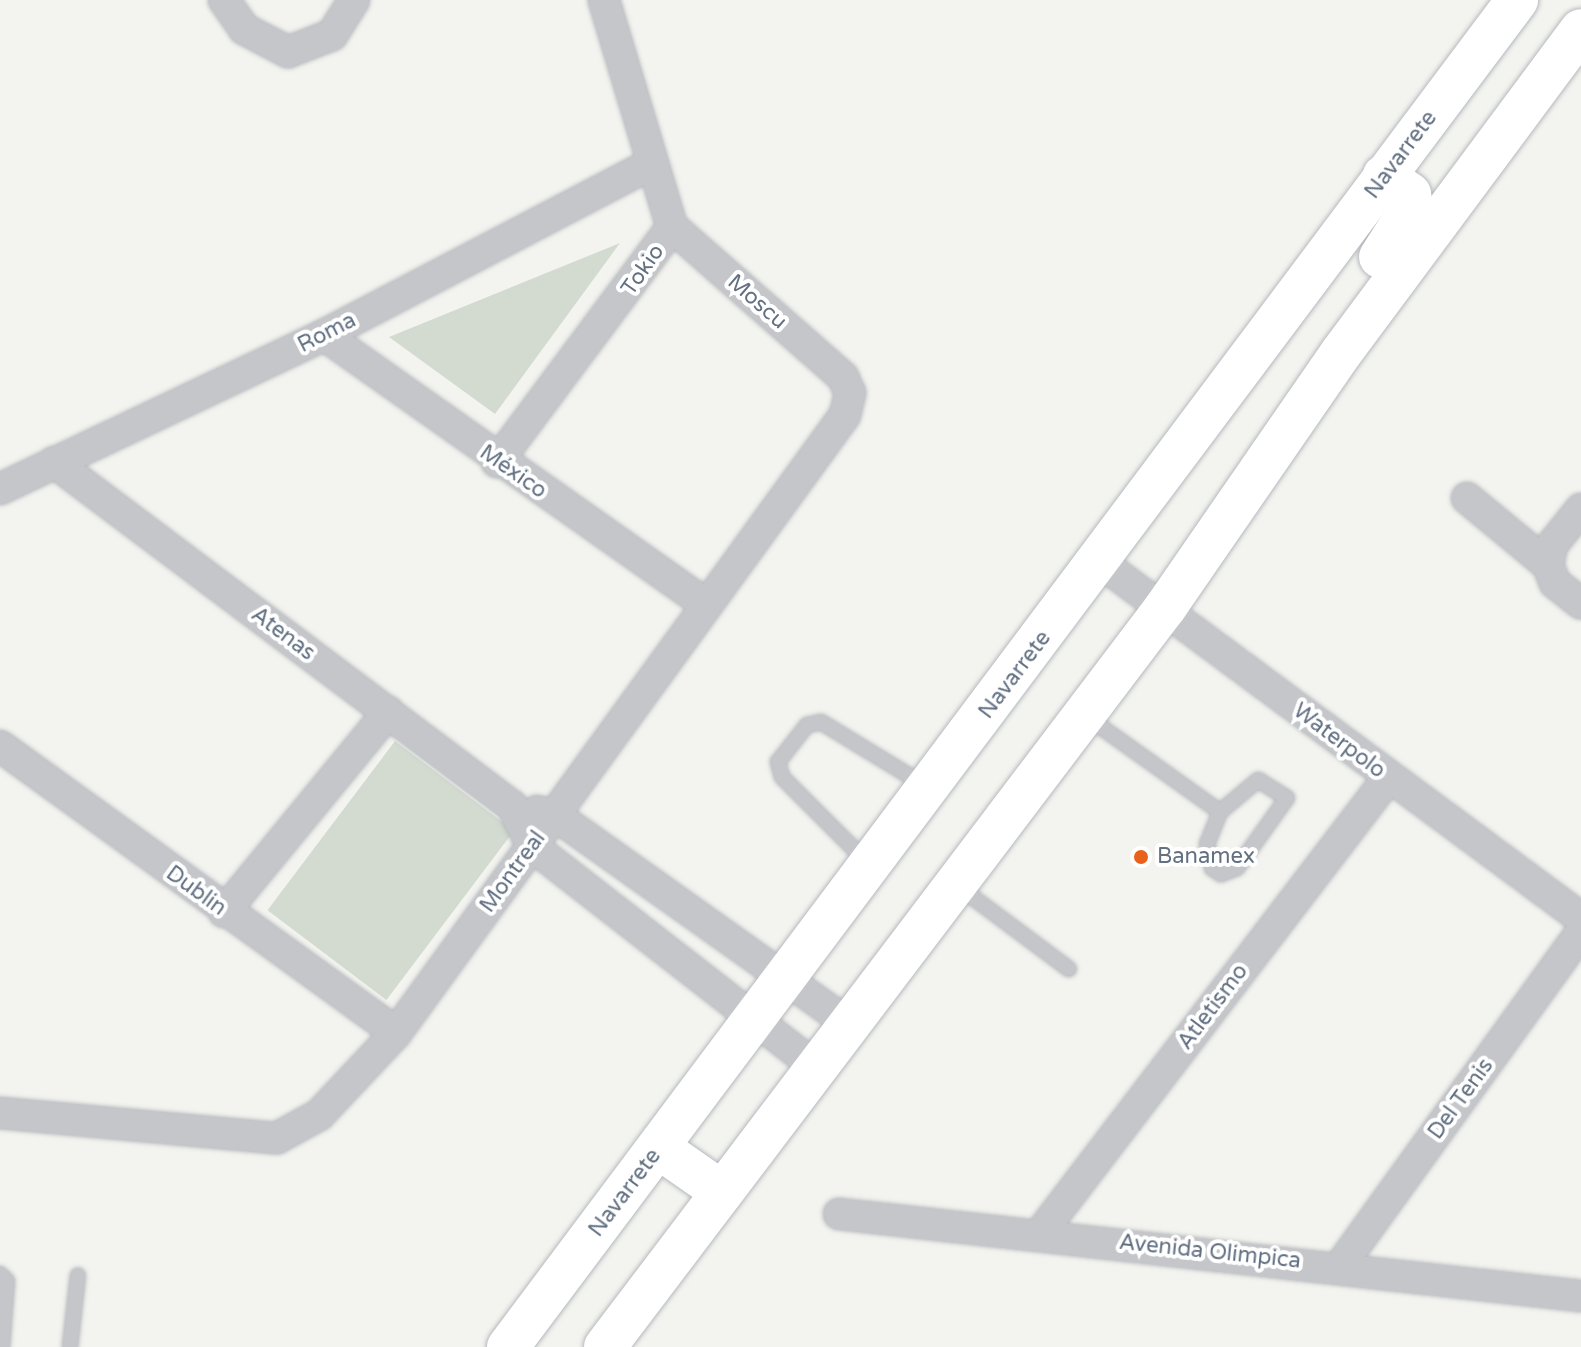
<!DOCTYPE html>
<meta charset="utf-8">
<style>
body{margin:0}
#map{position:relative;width:1581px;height:1347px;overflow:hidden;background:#f3f4ef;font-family:"Varela Round",sans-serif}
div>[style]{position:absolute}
.green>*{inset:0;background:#d3dbd0;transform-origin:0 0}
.roads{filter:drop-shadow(0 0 2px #b6b9be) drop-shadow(0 0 2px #b6b9be)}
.lane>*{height:14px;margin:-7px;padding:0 7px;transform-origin:7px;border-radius:7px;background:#c4c6ca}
.street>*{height:30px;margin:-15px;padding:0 15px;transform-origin:15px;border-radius:15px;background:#c4c6ca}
.secondary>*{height:42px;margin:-21px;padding:0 21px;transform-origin:21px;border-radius:21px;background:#fff}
.dots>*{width:22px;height:22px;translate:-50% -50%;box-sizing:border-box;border:4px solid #fff;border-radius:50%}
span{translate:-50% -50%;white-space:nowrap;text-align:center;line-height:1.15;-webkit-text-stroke:8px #fff;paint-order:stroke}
.street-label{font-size:22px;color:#627082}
.poi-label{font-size:22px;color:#627082}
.left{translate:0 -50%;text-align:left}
</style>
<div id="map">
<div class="green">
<i style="clip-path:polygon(620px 243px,495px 414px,389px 337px)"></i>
<i style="left:395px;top:741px;width:149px;height:212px;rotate:37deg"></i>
</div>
<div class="roads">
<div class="lane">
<i style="left:1087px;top:717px;width:163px;rotate:35.5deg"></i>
<i style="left:1220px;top:812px;width:35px;rotate:112deg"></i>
<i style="left:1207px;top:844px;width:25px;rotate:78deg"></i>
<i style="left:1212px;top:868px;width:11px;rotate:34deg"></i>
<i style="left:1221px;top:874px;width:17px;rotate:-21deg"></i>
<i style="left:1237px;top:868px;width:86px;rotate:-54.5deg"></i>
<i style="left:1287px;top:798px;width:34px;rotate:-148deg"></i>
<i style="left:1258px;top:780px;width:50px;rotate:139.9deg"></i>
<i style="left:867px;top:862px;width:120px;rotate:-135deg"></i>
<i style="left:782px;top:777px;width:16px;rotate:-105deg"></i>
<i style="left:778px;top:762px;width:47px;rotate:-51.9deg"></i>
<i style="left:807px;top:725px;width:14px;rotate:-12deg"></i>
<i style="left:821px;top:722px;width:123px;rotate:31.4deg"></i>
<i style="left:959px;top:887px;width:137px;rotate:36.7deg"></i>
<i style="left:0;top:1274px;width:10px;rotate:45deg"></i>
<i style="left:7px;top:1281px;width:66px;rotate:94.3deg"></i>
<i style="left:70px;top:1347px;width:72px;rotate:-83.7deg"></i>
</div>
<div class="street">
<i style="left:224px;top:0;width:35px;rotate:55deg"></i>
<i style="left:244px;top:29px;width:50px;rotate:27.6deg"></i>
<i style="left:288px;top:52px;width:47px;rotate:-21.1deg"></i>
<i style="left:332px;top:35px;width:41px;rotate:-57.8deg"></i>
<i style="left:324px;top:335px;width:467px;rotate:35.2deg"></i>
<i style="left:54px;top:462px;width:573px;rotate:36.91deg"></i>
<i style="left:512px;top:806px;width:45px;rotate:63.4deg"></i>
<i style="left:532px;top:846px;width:360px;rotate:37.9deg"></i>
<i style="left:497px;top:462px;width:293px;rotate:-53.3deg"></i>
<i style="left:672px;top:227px;width:237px;rotate:-106.7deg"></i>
<i style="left:0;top:489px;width:359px;rotate:-25.4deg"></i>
<i style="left:324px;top:335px;width:367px;rotate:-27.6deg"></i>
<i style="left:1467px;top:498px;width:105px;rotate:39.6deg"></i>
<i style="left:1581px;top:509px;width:46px;rotate:128.9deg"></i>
<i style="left:1552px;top:545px;width:20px;rotate:101deg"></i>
<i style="left:1548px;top:565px;width:19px;rotate:69deg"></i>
<i style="left:1555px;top:583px;width:33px;rotate:38deg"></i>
<i style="left:1100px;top:562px;width:598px;rotate:36.51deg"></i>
<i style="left:0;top:746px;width:489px;rotate:35.9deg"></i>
<i style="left:537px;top:811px;width:18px;rotate:13deg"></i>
<i style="left:555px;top:815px;width:361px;rotate:35.4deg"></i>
<i style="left:224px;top:912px;width:259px;rotate:-50.6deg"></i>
<i style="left:0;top:1113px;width:278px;rotate:5.2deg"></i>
<i style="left:277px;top:1138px;width:48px;rotate:-28.7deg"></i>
<i style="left:319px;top:1115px;width:112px;rotate:-46.8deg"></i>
<i style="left:396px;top:1033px;width:764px;rotate:-54deg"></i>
<i style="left:845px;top:415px;width:23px;rotate:-77deg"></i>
<i style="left:850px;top:393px;width:17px;rotate:-114deg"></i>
<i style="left:843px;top:377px;width:227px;rotate:-138.7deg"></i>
<i style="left:839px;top:1214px;width:747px;rotate:6.31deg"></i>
<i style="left:1039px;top:1235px;width:575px;rotate:-52.63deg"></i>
<i style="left:1341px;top:1265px;width:410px;rotate:-54.2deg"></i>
</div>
<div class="secondary">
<i style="left:1380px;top:257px;width:59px;rotate:-57.4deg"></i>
<i style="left:1412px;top:207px;width:13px;rotate:-99deg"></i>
<i style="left:1410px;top:194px;width:32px;rotate:-145deg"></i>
<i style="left:659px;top:1148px;width:77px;rotate:34.9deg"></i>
<i style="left:508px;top:1347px;width:1683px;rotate:-53.16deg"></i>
<i style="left:605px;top:1347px;width:927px;rotate:-52.85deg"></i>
<i style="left:1165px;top:608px;width:310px;rotate:-55.4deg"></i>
<i style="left:1341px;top:353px;width:402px;rotate:-53.4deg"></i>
</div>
</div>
<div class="dots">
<i style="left:1141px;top:857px;background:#e9621b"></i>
</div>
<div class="street-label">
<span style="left:1401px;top:155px;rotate:-53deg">Navarrete</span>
<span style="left:643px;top:270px;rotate:-55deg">Tokio</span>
<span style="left:757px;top:302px;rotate:41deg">Moscu</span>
<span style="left:327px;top:333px;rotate:-27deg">Roma</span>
<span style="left:513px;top:472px;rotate:35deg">México</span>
<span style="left:283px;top:634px;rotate:37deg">Atenas</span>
<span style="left:1015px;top:675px;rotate:-53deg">Navarrete</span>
<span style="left:1339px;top:741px;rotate:37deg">Waterpolo</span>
<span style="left:513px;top:872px;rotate:-54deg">Montreal</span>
<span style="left:196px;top:891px;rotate:36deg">Dublin</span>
<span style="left:1213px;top:1007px;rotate:-53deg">Atletismo</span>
<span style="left:1461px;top:1099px;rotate:-54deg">Del Tenis</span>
<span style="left:625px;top:1193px;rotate:-53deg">Navarrete</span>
<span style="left:1210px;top:1252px;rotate:6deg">Avenida Olimpica</span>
</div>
<div class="poi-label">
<span class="left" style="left:1157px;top:857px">Banamex</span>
</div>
</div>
